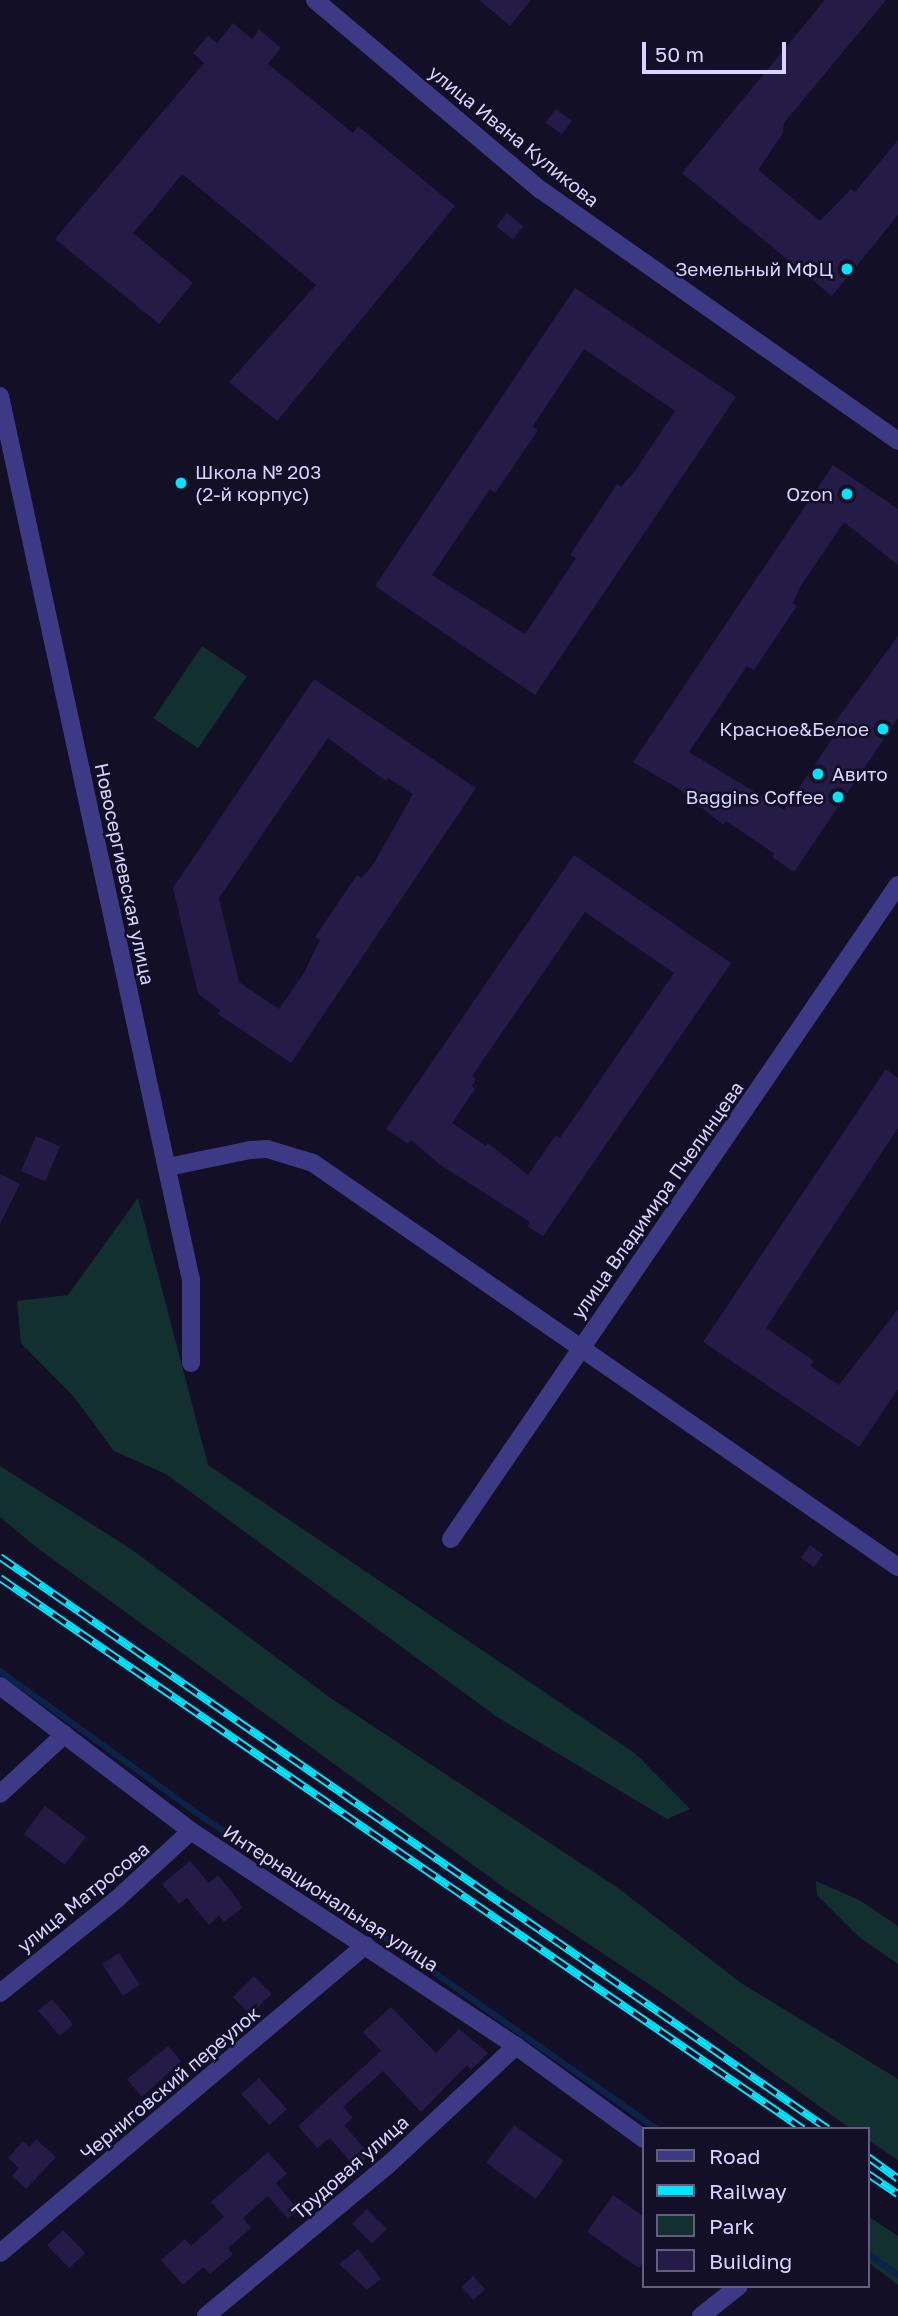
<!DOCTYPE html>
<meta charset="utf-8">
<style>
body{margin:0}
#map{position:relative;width:898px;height:2316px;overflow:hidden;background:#130f26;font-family:"Golos Text",sans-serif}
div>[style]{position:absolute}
.green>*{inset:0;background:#12302f;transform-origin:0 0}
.stream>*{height:6px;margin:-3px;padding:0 3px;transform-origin:3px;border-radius:3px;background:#0c2248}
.building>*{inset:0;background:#241b47;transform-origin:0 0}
.minor>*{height:18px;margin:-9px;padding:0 9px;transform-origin:9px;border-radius:9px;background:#3d3a85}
.rail>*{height:8px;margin-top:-4px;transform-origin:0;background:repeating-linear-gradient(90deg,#130f26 0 16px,#00e5ff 0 32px);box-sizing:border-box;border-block:2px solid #00e5ff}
.dots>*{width:19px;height:19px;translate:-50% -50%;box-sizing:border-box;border:4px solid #130f26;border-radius:50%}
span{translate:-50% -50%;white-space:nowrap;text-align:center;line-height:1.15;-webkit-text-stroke:5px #130f26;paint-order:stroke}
.street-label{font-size:19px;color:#d9d4ff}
.poi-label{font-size:19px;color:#d9d4ff}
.right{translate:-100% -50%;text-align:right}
.left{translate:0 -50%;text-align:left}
.legend{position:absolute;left:642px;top:2127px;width:228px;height:161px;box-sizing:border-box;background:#130f26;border:2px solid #625e7d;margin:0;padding:9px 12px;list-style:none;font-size:21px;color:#d9d4ff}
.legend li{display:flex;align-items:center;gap:14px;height:35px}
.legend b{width:35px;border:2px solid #625e7d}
.scale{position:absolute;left:642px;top:42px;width:144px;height:32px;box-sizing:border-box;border:4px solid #d9d4ff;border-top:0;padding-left:9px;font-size:21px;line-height:24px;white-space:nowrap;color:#d9d4ff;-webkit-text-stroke:5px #130f26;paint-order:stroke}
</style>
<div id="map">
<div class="green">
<i style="left:202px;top:646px;width:54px;height:87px;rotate:34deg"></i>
<i style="clip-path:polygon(138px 1198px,208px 1465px,636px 1754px,690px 1809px,667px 1819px,497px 1717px,166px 1474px,114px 1451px,74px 1397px,21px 1343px,17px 1301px,68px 1295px)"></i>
<i style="clip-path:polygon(0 1466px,131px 1549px,332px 1699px,618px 1888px,741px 1983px,898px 2079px,898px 2160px,868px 2140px,868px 2129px,851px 2129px,665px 1995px,506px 1889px,36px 1547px,0 1517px)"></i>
<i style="clip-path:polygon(816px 1881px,859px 1900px,898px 1926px,898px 1964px,859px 1937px,817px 1895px)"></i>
<i style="clip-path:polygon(868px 2216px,898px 2236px,898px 2285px,868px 2262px)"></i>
</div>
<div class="stream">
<i style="left:0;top:1671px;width:244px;rotate:35.8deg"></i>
<i style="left:198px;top:1814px;width:216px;rotate:33.5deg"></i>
<i style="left:378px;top:1933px;width:341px;rotate:35.1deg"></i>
<i style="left:868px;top:2254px;width:37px;rotate:35deg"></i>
</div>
<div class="building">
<i style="clip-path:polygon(479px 0,531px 0,510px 26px)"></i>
<i style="clip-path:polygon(825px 0,886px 0,784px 123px,783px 133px,758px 170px,820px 221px,851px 189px,855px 192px,898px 140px,898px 215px,832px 296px,682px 173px)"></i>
<i style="clip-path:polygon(233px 23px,252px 39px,259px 29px,281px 48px,268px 64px,353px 133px,358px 126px,455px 206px,277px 421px,229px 382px,316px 285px,242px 223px,182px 174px,153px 210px,133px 233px,193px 283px,159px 324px,55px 239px,204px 63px,193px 53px,208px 36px,217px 43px)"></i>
<i style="left:556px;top:109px;width:20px;height:17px;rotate:37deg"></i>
<i style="left:507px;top:213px;width:21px;height:17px;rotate:39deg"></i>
<i style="clip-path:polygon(evenodd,575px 288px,736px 397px,535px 695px,375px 586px,575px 288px,584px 349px,675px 411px,634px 472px,621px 487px,617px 484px,570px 555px,576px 558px,525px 634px,432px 575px,490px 489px,495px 493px,511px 470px,538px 430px,533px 426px,584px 349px)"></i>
<i style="clip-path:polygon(833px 465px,898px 509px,898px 565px,844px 522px,800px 587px,793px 603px,797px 606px,770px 646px,754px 670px,747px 666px,689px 752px,784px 810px,834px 736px,828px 732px,898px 636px,898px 718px,794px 872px,772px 857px,775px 854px,726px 821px,723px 825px,679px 789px,633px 762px)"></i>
<i style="clip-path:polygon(evenodd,314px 679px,476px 788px,291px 1063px,218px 1014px,220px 1010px,198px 994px,173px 888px,314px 679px,328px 738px,386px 781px,388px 778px,413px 794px,374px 863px,362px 878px,357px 875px,315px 937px,320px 940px,304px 973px,279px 1009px,239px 982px,219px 898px,328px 738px)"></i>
<i style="clip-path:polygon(evenodd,574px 855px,731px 963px,543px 1236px,527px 1226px,530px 1222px,442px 1166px,411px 1140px,408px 1144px,386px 1129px,574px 855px,585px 912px,674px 973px,560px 1138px,556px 1135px,528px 1175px,488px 1143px,486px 1146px,452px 1123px,475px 1089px,472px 1086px,476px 1079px,472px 1076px,585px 912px)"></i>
<i style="clip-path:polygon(886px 1069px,898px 1078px,898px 1128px,766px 1328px,814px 1361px,810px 1366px,839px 1385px,898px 1309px,898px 1389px,859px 1447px,703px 1342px)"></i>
<i style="left:36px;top:1136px;width:26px;height:38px;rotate:23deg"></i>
<i style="clip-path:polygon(0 1174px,20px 1184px,0 1224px)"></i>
<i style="left:810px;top:1545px;width:16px;height:16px;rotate:35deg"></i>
<i style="left:45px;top:1806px;width:51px;height:35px;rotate:37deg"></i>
<i style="clip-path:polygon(190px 1861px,209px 1883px,218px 1875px,238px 1900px,242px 1908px,224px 1922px,219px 1916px,209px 1925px,187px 1898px,179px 1904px,162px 1884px)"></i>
<i style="left:119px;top:1953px;width:38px;height:20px;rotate:57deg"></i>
<i style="left:254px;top:1976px;width:25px;height:30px;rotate:45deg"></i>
<i style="left:52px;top:1999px;width:33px;height:18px;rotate:50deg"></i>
<i style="clip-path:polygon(391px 2007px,436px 2053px,459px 2029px,488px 2053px,471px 2070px,467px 2065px,421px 2112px,383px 2071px,343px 2107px,353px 2118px,344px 2125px,370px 2155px,355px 2167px,330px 2138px,317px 2148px,298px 2126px,381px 2051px,363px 2032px)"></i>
<i style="clip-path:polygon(168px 2046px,181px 2061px,142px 2097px,127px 2079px)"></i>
<i style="left:259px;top:2078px;width:42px;height:24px;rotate:48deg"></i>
<i style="left:514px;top:2125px;width:61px;height:47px;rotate:36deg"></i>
<i style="clip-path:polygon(36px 2139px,56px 2157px,26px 2189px,12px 2176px,19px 2168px,8px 2158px,23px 2141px,30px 2147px)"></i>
<i style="clip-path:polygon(268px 2152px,287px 2174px,276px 2183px,298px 2210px,288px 2219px,268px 2196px,243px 2218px,251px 2228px,228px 2248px,233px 2254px,210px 2274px,203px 2267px,183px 2285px,161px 2260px,185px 2239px,191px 2246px,224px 2217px,211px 2202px)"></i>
<i style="clip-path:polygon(613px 2195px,644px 2217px,644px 2261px,639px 2268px,587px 2232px)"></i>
<i style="left:367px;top:2209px;width:28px;height:21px;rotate:45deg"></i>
<i style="left:63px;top:2230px;width:32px;height:22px;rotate:46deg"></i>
<i style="clip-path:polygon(358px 2249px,381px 2279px,367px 2290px,339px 2264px)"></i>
<i style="left:473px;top:2276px;width:18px;height:16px;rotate:47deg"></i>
</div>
<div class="minor">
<i style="left:315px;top:0;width:295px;rotate:40.1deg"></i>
<i style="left:541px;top:190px;width:436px;rotate:35.1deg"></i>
<i style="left:0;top:396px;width:904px;rotate:77.81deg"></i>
<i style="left:191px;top:1280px;width:83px;rotate:90deg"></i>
<i style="left:168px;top:1167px;width:84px;rotate:-11.7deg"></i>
<i style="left:250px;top:1150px;width:17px;rotate:-3deg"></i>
<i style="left:267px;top:1149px;width:48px;rotate:16.9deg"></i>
<i style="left:313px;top:1163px;width:711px;rotate:34.63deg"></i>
<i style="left:451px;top:1539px;width:792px;rotate:-55.65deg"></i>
<i style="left:0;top:1686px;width:240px;rotate:37.2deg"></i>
<i style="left:191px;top:1831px;width:390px;rotate:33.5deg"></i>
<i style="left:516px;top:2046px;width:158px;rotate:36deg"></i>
<i style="left:0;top:1794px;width:88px;rotate:-42.7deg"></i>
<i style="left:0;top:1993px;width:150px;rotate:-38.8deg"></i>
<i style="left:117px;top:1899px;width:100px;rotate:-42.6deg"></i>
<i style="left:0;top:2253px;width:478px;rotate:-40.1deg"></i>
<i style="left:206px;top:2316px;width:236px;rotate:-39.7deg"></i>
<i style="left:388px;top:2165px;width:175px;rotate:-42.9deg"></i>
<i style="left:701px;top:2316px;width:48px;rotate:-38.3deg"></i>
</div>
<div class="rail">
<i style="left:0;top:1557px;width:1006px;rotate:34.64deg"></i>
<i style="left:0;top:1578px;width:974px;rotate:34.46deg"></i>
<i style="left:868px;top:2157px;width:37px;rotate:36deg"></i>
<i style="left:868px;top:2174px;width:36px;rotate:34deg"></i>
</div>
<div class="dots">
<i style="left:847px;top:269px;background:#00e5ff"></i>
<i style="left:181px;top:483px;background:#00e5ff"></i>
<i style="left:847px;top:494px;background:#00e5ff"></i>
<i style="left:883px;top:729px;background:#00e5ff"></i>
<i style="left:818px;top:774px;background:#00e5ff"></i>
<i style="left:838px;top:797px;background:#00e5ff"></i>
</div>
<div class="street-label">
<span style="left:514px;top:136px;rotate:39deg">улица Ивана Куликова</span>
<span style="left:125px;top:874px;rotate:78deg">Новосергиевская улица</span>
<span style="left:657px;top:1200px;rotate:-55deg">улица Владимира Пчелинцева</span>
<span style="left:83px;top:1897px;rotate:-39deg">улица Матросова</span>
<span style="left:331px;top:1898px;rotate:33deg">Интернациональная улица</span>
<span style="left:170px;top:2083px;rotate:-40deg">Черниговский переулок</span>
<span style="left:350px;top:2167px;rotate:-41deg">Трудовая улица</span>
</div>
<div class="poi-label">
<span class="right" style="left:833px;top:269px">Земельный МФЦ</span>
<span class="left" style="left:195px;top:483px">Школа № 203<br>(2-й корпус)</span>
<span class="right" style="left:833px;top:494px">Ozon</span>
<span class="right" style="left:869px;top:729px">Красное&amp;Белое</span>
<span class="left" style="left:832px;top:774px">Авито</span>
<span class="right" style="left:824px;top:797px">Baggins Coffee</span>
</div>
<ul class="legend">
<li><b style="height:9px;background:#3d3a85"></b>Road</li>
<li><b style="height:9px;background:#00e5ff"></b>Railway</li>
<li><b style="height:19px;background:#12302f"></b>Park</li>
<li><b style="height:19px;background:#241b47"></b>Building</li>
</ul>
<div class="scale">50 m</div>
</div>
